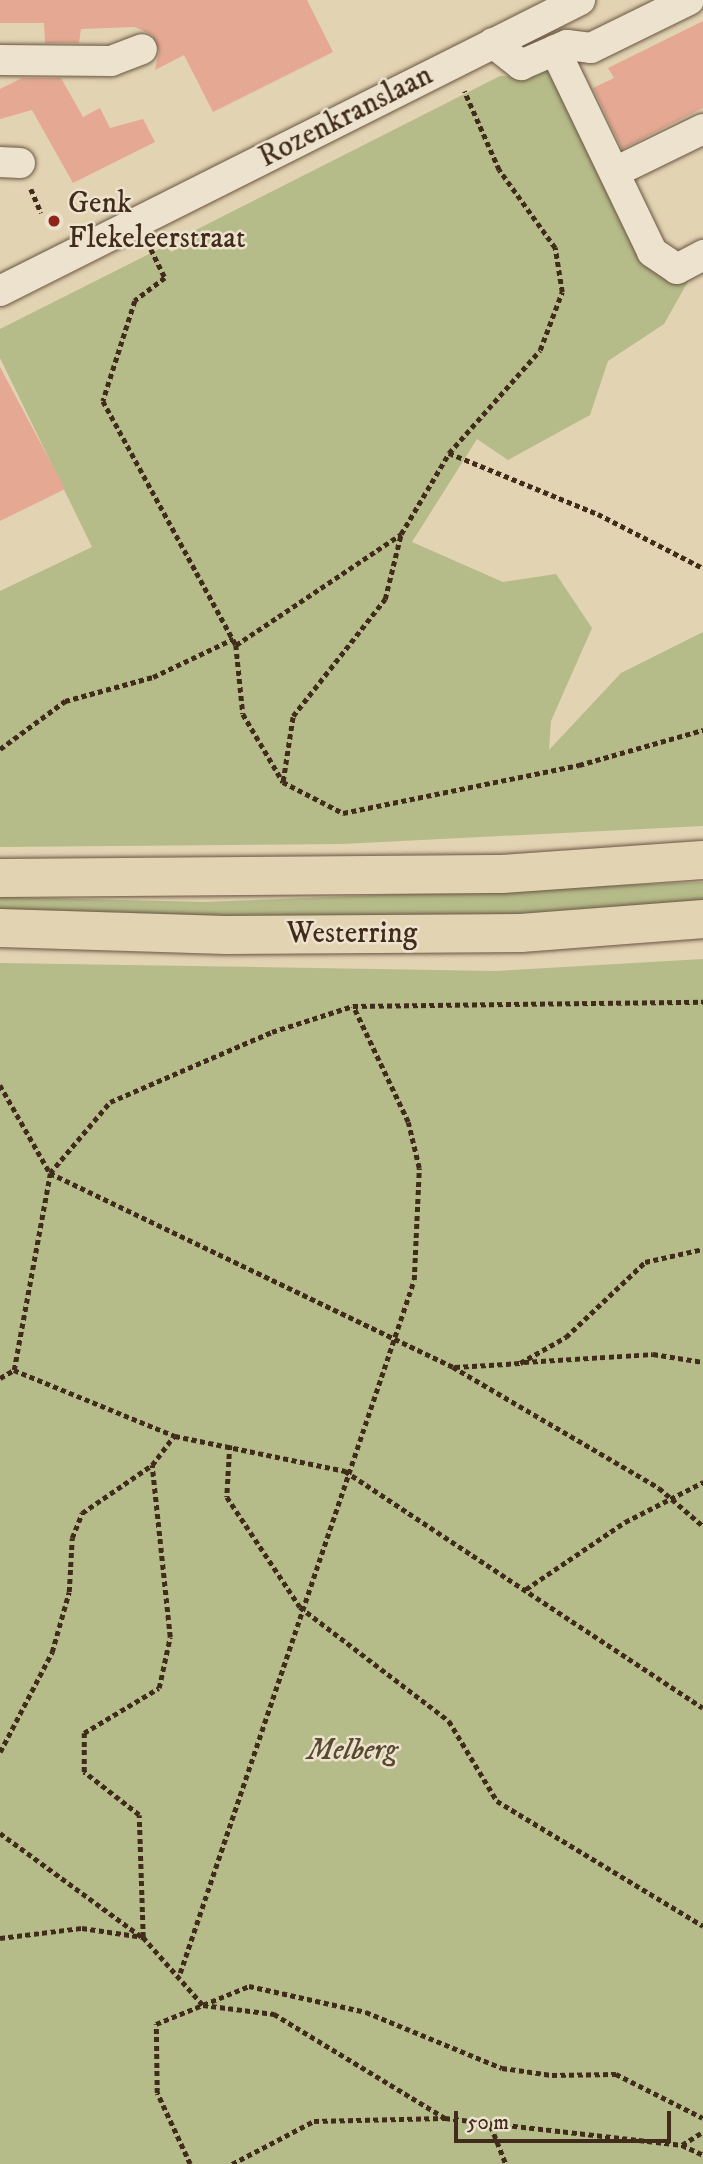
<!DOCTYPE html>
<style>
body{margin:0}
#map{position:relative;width:703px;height:2164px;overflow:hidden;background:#e2d3b2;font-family:"IM FELL DW Pica",serif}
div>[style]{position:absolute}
.green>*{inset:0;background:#b6bb8a}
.building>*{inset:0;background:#e4a893}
.path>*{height:4.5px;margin-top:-2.25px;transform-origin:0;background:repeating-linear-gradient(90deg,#412c1b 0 5px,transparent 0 8.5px)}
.roads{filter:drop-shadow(0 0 2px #695641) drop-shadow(0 0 2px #695641)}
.minor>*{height:30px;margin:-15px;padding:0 15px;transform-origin:15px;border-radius:15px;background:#ece2cd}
.highway>*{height:38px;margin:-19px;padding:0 19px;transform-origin:19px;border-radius:19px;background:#e2d3b2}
.dots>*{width:19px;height:19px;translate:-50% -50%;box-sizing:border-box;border:4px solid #ece2cd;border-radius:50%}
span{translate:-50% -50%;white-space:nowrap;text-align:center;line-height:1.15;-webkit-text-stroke:5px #ece2cd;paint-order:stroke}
.street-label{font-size:30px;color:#412c1b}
.poi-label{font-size:30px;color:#412c1b}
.left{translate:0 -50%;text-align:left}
.park-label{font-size:30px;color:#584931;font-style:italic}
.scale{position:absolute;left:454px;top:2111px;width:217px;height:32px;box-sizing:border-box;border:4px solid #412c1b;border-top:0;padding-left:9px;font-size:21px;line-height:24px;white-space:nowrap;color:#412c1b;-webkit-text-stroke:5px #ece2cd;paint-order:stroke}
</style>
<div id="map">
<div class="green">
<i style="clip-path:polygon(555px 67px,646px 265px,664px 278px,690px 278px,664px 324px,608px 361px,590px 415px,508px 460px,477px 439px,412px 542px,503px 582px,556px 574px,592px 628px,551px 721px,549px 750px,621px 673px,703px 632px,703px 826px,342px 844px,0 847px,0 591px,92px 547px,0 358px,0 329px,167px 245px,171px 252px,189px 242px,186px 235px,500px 76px,532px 77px)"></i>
<i style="clip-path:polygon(703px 882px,703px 900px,513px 914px,372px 919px,0 913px,0 897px,204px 902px)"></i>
<i style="clip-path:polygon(703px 959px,703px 2164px,0 2164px,0 963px,497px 971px)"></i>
</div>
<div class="building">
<i style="clip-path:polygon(0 0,307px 0,333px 52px,213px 112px,184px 55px,155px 70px,159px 51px,152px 35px,135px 27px,81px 29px,79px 43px,45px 43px,44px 23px,0 23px)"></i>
<i style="clip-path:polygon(703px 21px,703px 108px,622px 149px,593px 88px,614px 78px,608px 68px)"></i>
<i style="clip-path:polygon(22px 78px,61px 78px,83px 117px,100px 108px,110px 128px,143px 119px,155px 142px,73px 183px,32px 110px,0 119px,0 89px)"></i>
<i style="clip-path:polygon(0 367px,65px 489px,0 521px)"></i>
</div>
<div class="path">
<i style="left:31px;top:189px;width:26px;rotate:67deg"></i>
<i style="left:151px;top:249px;width:32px;rotate:64deg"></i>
<i style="left:165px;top:278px;width:38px;rotate:143deg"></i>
<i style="left:135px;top:301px;width:105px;rotate:107.7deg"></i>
<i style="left:103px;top:401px;width:278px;rotate:61.4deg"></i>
<i style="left:236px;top:645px;width:199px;rotate:-33.9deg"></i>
<i style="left:401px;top:534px;width:94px;rotate:-59.3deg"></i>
<i style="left:449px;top:453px;width:137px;rotate:-48.5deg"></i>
<i style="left:540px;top:350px;width:62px;rotate:-69.2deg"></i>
<i style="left:562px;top:292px;width:45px;rotate:-99deg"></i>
<i style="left:555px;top:248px;width:96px;rotate:-125.7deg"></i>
<i style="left:499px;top:170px;width:86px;rotate:-113.9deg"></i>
<i style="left:449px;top:453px;width:161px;rotate:22.3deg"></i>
<i style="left:598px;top:514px;width:118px;rotate:27.2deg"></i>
<i style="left:236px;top:645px;width:69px;rotate:84.2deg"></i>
<i style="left:243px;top:714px;width:79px;rotate:59.5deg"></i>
<i style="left:283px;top:782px;width:68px;rotate:27.3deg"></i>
<i style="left:343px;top:813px;width:241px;rotate:-11.5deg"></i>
<i style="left:579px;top:765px;width:129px;rotate:-15.8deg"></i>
<i style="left:0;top:749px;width:81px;rotate:-36.4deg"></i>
<i style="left:65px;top:701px;width:91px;rotate:-15.3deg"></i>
<i style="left:153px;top:677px;width:89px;rotate:-25.4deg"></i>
<i style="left:283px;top:781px;width:66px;rotate:-81.3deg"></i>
<i style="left:293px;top:716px;width:149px;rotate:-51.8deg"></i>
<i style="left:385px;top:599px;width:67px;rotate:-76.2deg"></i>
<i style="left:0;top:1085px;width:101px;rotate:60.4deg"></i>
<i style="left:50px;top:1173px;width:447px;rotate:25.7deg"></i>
<i style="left:453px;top:1367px;width:239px;rotate:30.4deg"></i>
<i style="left:659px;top:1488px;width:58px;rotate:40.8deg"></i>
<i style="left:524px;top:1362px;width:129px;rotate:-3.5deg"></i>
<i style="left:653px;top:1354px;width:51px;rotate:9.1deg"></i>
<i style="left:455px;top:1367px;width:65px;rotate:-3.5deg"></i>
<i style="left:520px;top:1363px;width:53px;rotate:-29.5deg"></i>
<i style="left:566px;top:1337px;width:109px;rotate:-43.5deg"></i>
<i style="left:645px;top:1262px;width:59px;rotate:-12.6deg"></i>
<i style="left:14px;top:1370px;width:174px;rotate:22.3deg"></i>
<i style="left:175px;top:1436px;width:174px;rotate:11.6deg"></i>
<i style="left:345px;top:1471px;width:429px;rotate:33.5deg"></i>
<i style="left:0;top:1378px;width:16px;rotate:-30deg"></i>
<i style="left:14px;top:1370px;width:200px;rotate:-79.6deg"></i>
<i style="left:50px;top:1173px;width:93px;rotate:-49.8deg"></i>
<i style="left:110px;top:1102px;width:176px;rotate:-23.4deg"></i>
<i style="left:272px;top:1032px;width:85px;rotate:-17.8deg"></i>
<i style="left:353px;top:1006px;width:350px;rotate:-0.7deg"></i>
<i style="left:230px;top:1445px;width:52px;rotate:93.3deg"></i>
<i style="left:227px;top:1497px;width:132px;rotate:56.4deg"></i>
<i style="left:300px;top:1607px;width:188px;rotate:37.4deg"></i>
<i style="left:449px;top:1721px;width:93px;rotate:59deg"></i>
<i style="left:497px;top:1801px;width:241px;rotate:31.2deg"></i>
<i style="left:526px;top:1589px;width:120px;rotate:-34.1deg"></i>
<i style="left:625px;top:1522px;width:88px;rotate:-27.1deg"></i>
<i style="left:0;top:1752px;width:113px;rotate:-62.5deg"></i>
<i style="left:52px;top:1652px;width:62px;rotate:-74.2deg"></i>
<i style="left:69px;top:1592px;width:54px;rotate:-86.8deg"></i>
<i style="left:72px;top:1538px;width:27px;rotate:-68deg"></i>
<i style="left:82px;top:1513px;width:85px;rotate:-34.4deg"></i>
<i style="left:152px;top:1465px;width:36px;rotate:-53deg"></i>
<i style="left:0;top:1833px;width:176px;rotate:36.2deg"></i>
<i style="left:143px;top:1937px;width:122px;rotate:-91.9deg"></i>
<i style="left:139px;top:1815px;width:70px;rotate:-142deg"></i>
<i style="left:84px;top:1772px;width:39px;rotate:-90deg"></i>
<i style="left:84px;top:1733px;width:87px;rotate:-31deg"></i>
<i style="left:159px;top:1688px;width:52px;rotate:-77.8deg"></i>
<i style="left:170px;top:1637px;width:173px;rotate:-96deg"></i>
<i style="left:0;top:1938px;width:83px;rotate:-7deg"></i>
<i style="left:82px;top:1928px;width:62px;rotate:8.4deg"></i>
<i style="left:143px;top:1937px;width:91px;rotate:48.6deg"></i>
<i style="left:203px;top:2005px;width:72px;rotate:7.2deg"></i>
<i style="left:274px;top:2014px;width:200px;rotate:31.3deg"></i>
<i style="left:180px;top:1973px;width:731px;rotate:-71.34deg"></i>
<i style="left:414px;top:1280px;width:112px;rotate:-87.4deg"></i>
<i style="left:419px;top:1168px;width:47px;rotate:-103.4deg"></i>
<i style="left:408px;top:1122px;width:128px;rotate:-115.4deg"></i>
<i style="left:491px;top:2126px;width:41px;rotate:68.5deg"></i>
<i style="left:682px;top:2145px;width:25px;rotate:-32deg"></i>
<i style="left:190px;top:2164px;width:78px;rotate:-114.9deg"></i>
<i style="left:157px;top:2093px;width:69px;rotate:-90.8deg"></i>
<i style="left:156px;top:2024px;width:100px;rotate:-22.2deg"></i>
<i style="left:249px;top:1986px;width:120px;rotate:12.5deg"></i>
<i style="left:366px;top:2012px;width:147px;rotate:22.4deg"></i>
<i style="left:502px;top:2068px;width:50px;rotate:8deg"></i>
<i style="left:552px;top:2075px;width:64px;rotate:-0.9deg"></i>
<i style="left:616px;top:2074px;width:97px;rotate:26.8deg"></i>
<i style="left:232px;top:2164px;width:93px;rotate:-27.7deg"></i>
<i style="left:314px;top:2121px;width:131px;rotate:-1.3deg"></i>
<i style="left:445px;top:2118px;width:239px;rotate:6.5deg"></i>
<i style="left:682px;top:2145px;width:23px;rotate:25deg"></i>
</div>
<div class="roads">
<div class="minor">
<i style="left:493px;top:43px;width:36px;rotate:38deg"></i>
<i style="left:521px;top:65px;width:50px;rotate:-23.5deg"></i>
<i style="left:567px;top:45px;width:24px;rotate:7deg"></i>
<i style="left:591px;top:48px;width:109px;rotate:-26.1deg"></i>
<i style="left:555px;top:50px;width:224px;rotate:64.3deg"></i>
<i style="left:652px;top:252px;width:30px;rotate:34deg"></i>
<i style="left:677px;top:269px;width:30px;rotate:-28deg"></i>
<i style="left:0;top:60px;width:111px;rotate:0.5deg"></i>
<i style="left:111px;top:61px;width:33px;rotate:-21deg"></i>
<i style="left:0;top:162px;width:20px;rotate:3deg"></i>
<i style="left:615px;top:172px;width:98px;rotate:-26deg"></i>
<i style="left:0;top:291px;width:649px;rotate:-26.64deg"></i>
</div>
<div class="highway">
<i style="left:0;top:878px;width:502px;rotate:-0.46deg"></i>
<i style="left:502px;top:874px;width:201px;rotate:-4deg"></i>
<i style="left:0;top:928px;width:226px;rotate:1.8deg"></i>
<i style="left:226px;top:935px;width:295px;rotate:-0.4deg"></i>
<i style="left:521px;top:933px;width:183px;rotate:-4.4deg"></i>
</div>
</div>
<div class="dots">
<i style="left:54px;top:221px;background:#8f2418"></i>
</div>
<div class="street-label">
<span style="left:346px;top:117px;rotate:-27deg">Rozenkranslaan</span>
<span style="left:352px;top:934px">Westerring</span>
</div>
<div class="poi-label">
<span class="left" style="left:68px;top:221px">Genk<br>Flekeleerstraat</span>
</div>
<div class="park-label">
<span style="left:352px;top:1751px">Melberg</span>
</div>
<div class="scale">50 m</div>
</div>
